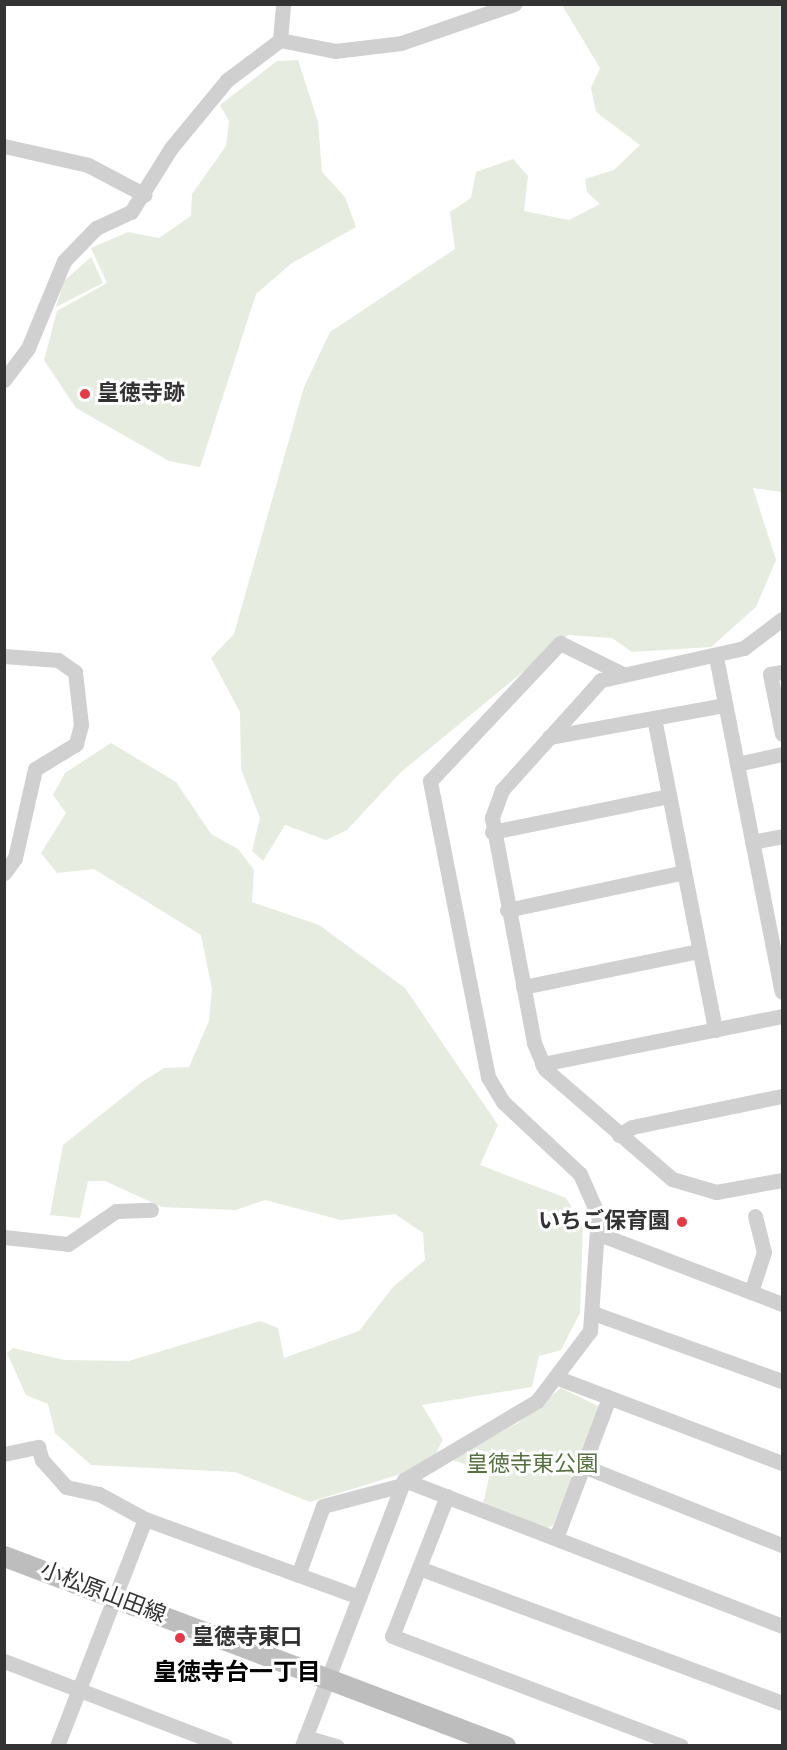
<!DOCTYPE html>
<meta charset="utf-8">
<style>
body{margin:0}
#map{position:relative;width:787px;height:1750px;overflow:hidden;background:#fff;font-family:"Sofia Sans Condensed","Noto Sans JP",sans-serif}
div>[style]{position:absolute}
.green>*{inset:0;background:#e6ecdf}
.street>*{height:15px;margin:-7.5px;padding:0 7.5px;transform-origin:7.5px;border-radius:7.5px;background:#d0d0d0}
.secondary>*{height:21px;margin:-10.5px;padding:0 10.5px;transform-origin:10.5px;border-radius:10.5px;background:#bdbdbd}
.dots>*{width:16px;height:16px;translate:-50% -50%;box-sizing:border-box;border:3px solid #fff;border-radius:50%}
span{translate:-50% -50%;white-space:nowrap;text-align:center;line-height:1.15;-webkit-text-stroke:6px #fff;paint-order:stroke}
.poi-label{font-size:22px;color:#333;font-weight:700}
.left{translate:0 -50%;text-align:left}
.right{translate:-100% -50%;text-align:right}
.park-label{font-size:22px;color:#56703f}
.street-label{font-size:22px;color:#333}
.neighbourhood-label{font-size:24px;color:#000;font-weight:700}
.frame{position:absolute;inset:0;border:6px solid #333;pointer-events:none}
</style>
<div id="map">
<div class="green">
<i style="clip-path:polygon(562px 5px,782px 5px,782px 492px,753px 488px,776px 560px,756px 607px,711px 647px,632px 652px,612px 638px,568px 635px,401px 772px,347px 830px,326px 840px,285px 825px,263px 861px,252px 851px,260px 818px,241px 769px,240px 712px,211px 658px,234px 634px,304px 387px,330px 332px,455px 249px,450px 212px,471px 198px,476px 172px,513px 159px,528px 176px,524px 211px,569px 220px,600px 204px,587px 192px,585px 179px,614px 170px,640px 145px,596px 112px,591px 88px,600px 68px)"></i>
<i style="clip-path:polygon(298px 60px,318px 122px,322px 172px,345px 197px,356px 227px,292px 263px,256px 294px,200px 467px,169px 461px,76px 408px,44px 360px,57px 311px,107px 283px,91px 248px,128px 232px,159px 238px,191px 216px,192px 194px,226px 146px,229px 121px,220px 105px,277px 61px)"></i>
<i style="clip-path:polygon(91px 257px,103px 283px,56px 307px,64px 281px)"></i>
<i style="clip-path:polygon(111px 743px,176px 782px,211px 834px,238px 849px,254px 870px,252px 902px,319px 925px,405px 988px,498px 1125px,480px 1165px,566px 1198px,583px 1226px,580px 1313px,561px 1350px,539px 1356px,532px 1387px,422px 1405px,443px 1440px,436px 1453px,407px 1472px,310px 1502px,235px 1472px,91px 1465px,55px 1433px,48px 1404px,26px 1395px,7px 1353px,13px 1348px,64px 1360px,129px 1361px,260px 1321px,278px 1328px,284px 1358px,359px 1331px,393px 1287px,425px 1260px,423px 1233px,395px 1214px,341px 1220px,265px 1200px,236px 1210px,162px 1207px,105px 1181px,88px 1181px,80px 1218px,50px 1215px,63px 1145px,142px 1082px,164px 1068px,189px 1067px,209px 1021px,212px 989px,201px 935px,94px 869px,57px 873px,41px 853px,66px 813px,53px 795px,65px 773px)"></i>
<i style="clip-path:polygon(561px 1388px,600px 1407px,553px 1525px,547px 1528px,483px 1504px,490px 1473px,450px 1459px,518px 1423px)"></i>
</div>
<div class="street">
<i style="left:280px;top:40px;width:36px;rotate:-85deg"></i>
<i style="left:4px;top:146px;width:86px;rotate:12.7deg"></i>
<i style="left:88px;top:165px;width:64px;rotate:27.8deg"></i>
<i style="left:4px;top:380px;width:40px;rotate:-53deg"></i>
<i style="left:28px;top:348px;width:94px;rotate:-67.5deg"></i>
<i style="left:64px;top:261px;width:46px;rotate:-45.9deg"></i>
<i style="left:96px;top:228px;width:38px;rotate:-25deg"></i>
<i style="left:131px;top:212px;width:75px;rotate:-58deg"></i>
<i style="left:171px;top:148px;width:88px;rotate:-50.5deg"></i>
<i style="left:227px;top:80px;width:66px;rotate:-37deg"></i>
<i style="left:280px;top:40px;width:56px;rotate:11.3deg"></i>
<i style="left:335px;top:51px;width:66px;rotate:-6.9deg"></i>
<i style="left:401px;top:43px;width:120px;rotate:-19deg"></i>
<i style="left:782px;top:619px;width:48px;rotate:142.7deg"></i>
<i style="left:744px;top:648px;width:147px;rotate:167.4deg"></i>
<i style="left:601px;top:680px;width:148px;rotate:132deg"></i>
<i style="left:502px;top:790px;width:30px;rotate:110deg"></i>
<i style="left:492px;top:818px;width:229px;rotate:79.4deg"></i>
<i style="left:534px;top:1043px;width:28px;rotate:67deg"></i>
<i style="left:545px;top:1069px;width:168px;rotate:40.9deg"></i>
<i style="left:672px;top:1179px;width:46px;rotate:16.5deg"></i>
<i style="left:716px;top:1192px;width:67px;rotate:-10.3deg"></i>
<i style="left:4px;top:656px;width:54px;rotate:4.2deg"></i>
<i style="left:58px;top:660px;width:21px;rotate:35deg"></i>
<i style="left:75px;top:672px;width:53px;rotate:83.5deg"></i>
<i style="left:81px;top:725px;width:20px;rotate:105deg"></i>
<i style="left:76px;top:744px;width:48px;rotate:148.6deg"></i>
<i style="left:35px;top:769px;width:91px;rotate:102.7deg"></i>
<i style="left:15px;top:858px;width:19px;rotate:126deg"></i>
<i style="left:716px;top:657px;width:341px;rotate:78.9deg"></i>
<i style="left:782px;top:672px;width:12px;rotate:171deg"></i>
<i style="left:770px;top:674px;width:61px;rotate:78.7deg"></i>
<i style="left:654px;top:718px;width:318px;rotate:78.9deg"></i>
<i style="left:549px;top:737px;width:179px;rotate:-10.3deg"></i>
<i style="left:737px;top:764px;width:46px;rotate:-12.5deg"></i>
<i style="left:492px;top:832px;width:181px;rotate:-11.5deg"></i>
<i style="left:752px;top:842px;width:31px;rotate:-11deg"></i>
<i style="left:507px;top:910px;width:181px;rotate:-12.1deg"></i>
<i style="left:523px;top:987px;width:180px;rotate:-11.6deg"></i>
<i style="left:542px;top:1064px;width:245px;rotate:-11.3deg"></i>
<i style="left:619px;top:1135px;width:15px;rotate:-32deg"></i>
<i style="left:632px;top:1127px;width:153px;rotate:-11.7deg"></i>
<i style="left:599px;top:1234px;width:196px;rotate:20.9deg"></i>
<i style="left:4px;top:1237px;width:64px;rotate:6.2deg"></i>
<i style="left:68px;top:1244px;width:58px;rotate:-34.5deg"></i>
<i style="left:116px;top:1211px;width:35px;rotate:-2deg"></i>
<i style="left:751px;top:1292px;width:42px;rotate:-72deg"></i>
<i style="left:764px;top:1252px;width:37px;rotate:-104deg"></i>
<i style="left:593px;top:1313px;width:201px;rotate:19.8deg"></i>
<i style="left:558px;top:1378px;width:240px;rotate:20.8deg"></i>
<i style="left:4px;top:1454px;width:35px;rotate:-12deg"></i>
<i style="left:38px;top:1447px;width:14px;rotate:73deg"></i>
<i style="left:42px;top:1460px;width:36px;rotate:48deg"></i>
<i style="left:66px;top:1487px;width:34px;rotate:12deg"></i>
<i style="left:99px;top:1494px;width:52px;rotate:28.5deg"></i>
<i style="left:145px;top:1519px;width:228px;rotate:20deg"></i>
<i style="left:583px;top:1466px;width:214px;rotate:21.7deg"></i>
<i style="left:404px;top:1480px;width:405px;rotate:21.1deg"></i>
<i style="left:447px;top:1496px;width:150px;rotate:111.4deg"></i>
<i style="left:392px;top:1636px;width:309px;rotate:20.8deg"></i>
<i style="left:556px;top:1538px;width:150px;rotate:-69.3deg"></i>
<i style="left:419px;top:1568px;width:387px;rotate:20.4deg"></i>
<i style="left:298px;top:1575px;width:73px;rotate:-70.1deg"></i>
<i style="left:323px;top:1506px;width:82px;rotate:-14.9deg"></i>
<i style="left:4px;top:1661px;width:237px;rotate:21deg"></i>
<i style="left:305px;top:1737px;width:33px;rotate:16deg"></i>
<i style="left:57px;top:1746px;width:243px;rotate:-68.8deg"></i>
<i style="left:302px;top:1746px;width:285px;rotate:-69deg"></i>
<i style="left:404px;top:1480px;width:155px;rotate:-30.7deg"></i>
<i style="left:537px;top:1401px;width:88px;rotate:-52.9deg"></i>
<i style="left:590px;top:1331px;width:116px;rotate:-86.1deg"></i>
<i style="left:598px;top:1215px;width:45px;rotate:-113.7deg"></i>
<i style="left:580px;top:1174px;width:105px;rotate:-136.9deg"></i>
<i style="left:503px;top:1102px;width:29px;rotate:-121deg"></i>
<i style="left:488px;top:1077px;width:302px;rotate:-101.1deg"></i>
<i style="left:430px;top:781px;width:190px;rotate:-46.7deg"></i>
<i style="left:560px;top:643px;width:70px;rotate:26.2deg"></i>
</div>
<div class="secondary">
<i style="left:4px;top:1556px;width:536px;rotate:20.77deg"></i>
</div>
<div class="dots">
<i style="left:85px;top:394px;background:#e63946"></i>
<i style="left:682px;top:1222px;background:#e63946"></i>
<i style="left:180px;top:1638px;background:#e63946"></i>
</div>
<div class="poi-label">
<span class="left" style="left:97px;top:394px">皇徳寺跡</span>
<span class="right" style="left:670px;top:1222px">いちご保育園</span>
<span class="left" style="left:192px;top:1638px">皇徳寺東口</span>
</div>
<div class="park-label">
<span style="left:532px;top:1465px">皇徳寺東公園</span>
</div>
<div class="street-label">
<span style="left:103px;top:1593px;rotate:21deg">小松原山田線</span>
</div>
<div class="neighbourhood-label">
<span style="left:237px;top:1673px">皇徳寺台一丁目</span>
</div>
<div class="frame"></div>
</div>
